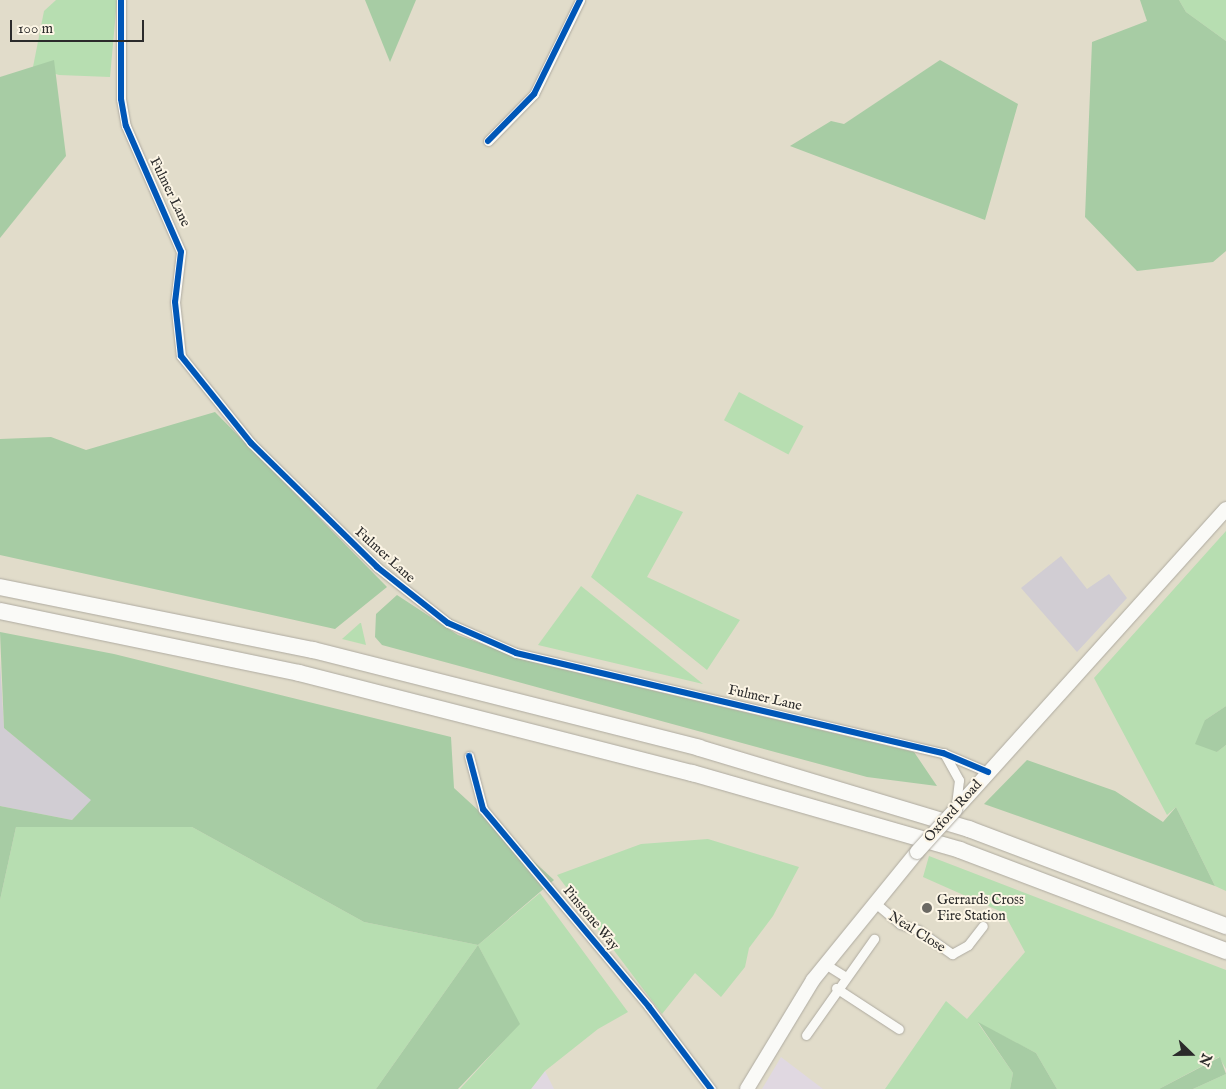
<!DOCTYPE html>
<style>
body{margin:0}
#map{position:relative;width:1226px;height:1089px;overflow:hidden;background:#e1dcca;font-family:"IM FELL English",serif}
div>[style]{position:absolute}
.built>*{inset:0;background:#e0d8e1}
.industrial>*{inset:0;background:#d1cdd3}
.green>*{inset:0;background:#b7deb1;transform-origin:0 0}
.forest>*{inset:0;background:#a7cca4}
.roads{filter:drop-shadow(0 0 1px #aeaaa0) drop-shadow(0 0 1px #aeaaa0)}
.street>*{height:9px;margin:-4.5px;padding:0 4.5px;transform-origin:4.5px;border-radius:4.5px;background:#fafaf7}
.primary>*{height:14px;margin:-7px;padding:0 7px;transform-origin:7px;border-radius:7px;background:#fafaf7}
.highway>*{height:16px;margin:-8px;padding:0 8px;transform-origin:8px;border-radius:8px;background:#fafaf7}
.bridges{filter:drop-shadow(0 0 1px #aeaaa0) drop-shadow(0 0 1px #aeaaa0)}
.primary-bridge>*{height:14px;margin:-7px;padding:0 7px;transform-origin:7px;border-radius:7px;background:#fafaf7}
.cycleway>*{height:6px;margin:-3px;padding:0 3px;transform-origin:3px;border-radius:3px;background:#0057b8}
.dots>*{width:14px;height:14px;translate:-50% -50%;box-sizing:border-box;border:2px solid #fcf5e5;border-radius:50%}
span{translate:-50% -50%;white-space:nowrap;text-align:center;line-height:1.15;-webkit-text-stroke:4px #fcf5e5;paint-order:stroke}
.street-label{font-size:14px;color:#2b2b2b}
.poi-label{font-size:14px;color:#2b2b2b}
.left{translate:0 -50%;text-align:left}
.north{position:absolute;left:1166px;top:1029px;width:50px;height:50px;-webkit-text-stroke:4px #fcf5e5;paint-order:stroke;rotate:112deg;font-size:14px;font-weight:700;line-height:20px;text-align:center;color:#2b2b2b}
.north::after{content:'';display:block;margin:auto;width:18px;height:22px;background:#2b2b2b;clip-path:polygon(50% 0,100% 100%,50% 72%,0 100%)}
.scale{position:absolute;left:10px;top:20px;width:134px;height:22px;box-sizing:border-box;border:2px solid #2b2b2b;border-top:0;padding-left:6px;font-size:15px;line-height:18px;white-space:nowrap;color:#2b2b2b;-webkit-text-stroke:4px #fcf5e5;paint-order:stroke}
</style>
<div id="map">
<div class="built">
<i style="clip-path:polygon(781px 1057px,823px 1089px,762px 1089px)"></i>
<i style="clip-path:polygon(545px 1071px,554px 1089px,531px 1089px)"></i>
</div>
<div class="industrial">
<i style="clip-path:polygon(1061px 556px,1087px 589px,1109px 574px,1127px 598px,1077px 652px,1021px 588px)"></i>
<i style="clip-path:polygon(0 661px,4px 728px,92px 800px,72px 820px,0 806px)"></i>
</div>
<div class="green">
<i style="clip-path:polygon(56px 0,117px 0,110px 77px,59px 75px,33px 67px,44px 11px)"></i>
<i style="clip-path:polygon(1179px 0,1226px 0,1226px 41px,1186px 12px)"></i>
<i style="left:739px;top:392px;width:73px;height:32px;rotate:28deg"></i>
<i style="clip-path:polygon(637px 494px,683px 512px,647px 577px,740px 620px,707px 670px,591px 577px)"></i>
<i style="clip-path:polygon(1226px 531px,1226px 706px,1205px 720px,1217px 752px,1226px 745px,1226px 891px,1215px 886px,1176px 807px,1167px 815px,1094px 678px)"></i>
<i style="clip-path:polygon(581px 586px,703px 684px,538px 645px)"></i>
<i style="clip-path:polygon(361px 623px,366px 645px,342px 639px,360px 623px)"></i>
<i style="clip-path:polygon(16px 827px,192px 827px,364px 922px,478px 945px,540px 893px,628px 1012px,598px 1029px,545px 1071px,531px 1089px,460px 1089px,519px 1024px,478px 945px,376px 1089px,0 1089px,0 900px)"></i>
<i style="clip-path:polygon(708px 839px,799px 867px,773px 916px,749px 948px,745px 967px,721px 997px,695px 973px,662px 1014px,557px 875px,641px 844px)"></i>
<i style="clip-path:polygon(929px 856px,1226px 970px,1226px 1069px,1219px 1057px,1159px 1089px,1057px 1089px,1036px 1053px,978px 1023px,1013px 1073px,1010px 1089px,885px 1089px,946px 1001px,967px 1019px,1025px 952px,1004px 913px,923px 877px)"></i>
<i style="clip-path:polygon(1226px 1074px,1226px 1089px,1193px 1089px)"></i>
</div>
<div class="forest">
<i style="clip-path:polygon(365px 0,416px 0,390px 62px)"></i>
<i style="clip-path:polygon(1140px 0,1179px 0,1186px 12px,1226px 41px,1226px 251px,1213px 262px,1137px 271px,1085px 217px,1092px 42px,1147px 21px)"></i>
<i style="clip-path:polygon(54px 60px,66px 156px,0 238px,0 77px)"></i>
<i style="clip-path:polygon(940px 60px,1018px 104px,985px 220px,790px 146px,831px 121px,844px 124px)"></i>
<i style="clip-path:polygon(215px 412px,387px 587px,335px 629px,0 555px,0 439px,51px 437px,86px 450px)"></i>
<i style="clip-path:polygon(397px 595px,458px 635px,532px 662px,914px 752px,937px 786px,867px 777px,382px 645px,375px 637px,376px 614px)"></i>
<i style="clip-path:polygon(0 632px,114px 654px,451px 737px,454px 788px,554px 880px,478px 945px,520px 1024px,458px 1089px,376px 1089px,478px 945px,364px 922px,192px 827px,16px 827px,0 900px,0 806px,72px 820px,91px 800px,4px 728px)"></i>
<i style="clip-path:polygon(1226px 706px,1226px 745px,1217px 752px,1195px 744px,1205px 720px)"></i>
<i style="clip-path:polygon(1027px 760px,1115px 791px,1163px 822px,1176px 807px,1215px 886px,984px 804px)"></i>
<i style="clip-path:polygon(978px 1022px,1036px 1053px,1057px 1089px,1010px 1089px,1013px 1073px)"></i>
<i style="clip-path:polygon(1220px 1057px,1226px 1074px,1193px 1089px,1159px 1089px)"></i>
</div>
<div class="roads">
<div class="street">
<i style="left:121px;top:0;width:99px;rotate:90deg"></i>
<i style="left:121px;top:99px;width:27px;rotate:80deg"></i>
<i style="left:126px;top:126px;width:137px;rotate:66.4deg"></i>
<i style="left:181px;top:252px;width:50px;rotate:96.8deg"></i>
<i style="left:175px;top:302px;width:54px;rotate:83.7deg"></i>
<i style="left:181px;top:356px;width:112px;rotate:51.2deg"></i>
<i style="left:251px;top:443px;width:177px;rotate:44.5deg"></i>
<i style="left:377px;top:567px;width:90px;rotate:38.3deg"></i>
<i style="left:448px;top:623px;width:74px;rotate:23.8deg"></i>
<i style="left:516px;top:653px;width:439px;rotate:13.2deg"></i>
<i style="left:943px;top:753px;width:49px;rotate:22.9deg"></i>
<i style="left:488px;top:141px;width:66px;rotate:-45.6deg"></i>
<i style="left:534px;top:94px;width:105px;rotate:-63.9deg"></i>
<i style="left:944px;top:753px;width:31px;rotate:61deg"></i>
<i style="left:959px;top:780px;width:25px;rotate:97deg"></i>
<i style="left:469px;top:756px;width:55px;rotate:75.2deg"></i>
<i style="left:483px;top:809px;width:258px;rotate:50deg"></i>
<i style="left:649px;top:1007px;width:103px;rotate:52.9deg"></i>
<i style="left:874px;top:902px;width:34px;rotate:40deg"></i>
<i style="left:900px;top:924px;width:19px;rotate:18deg"></i>
<i style="left:918px;top:930px;width:42px;rotate:35.2deg"></i>
<i style="left:952px;top:954px;width:18px;rotate:-29deg"></i>
<i style="left:968px;top:945px;width:24px;rotate:-52deg"></i>
<i style="left:825px;top:964px;width:22px;rotate:32deg"></i>
<i style="left:836px;top:988px;width:75px;rotate:33.1deg"></i>
<i style="left:806px;top:1035px;width:118px;rotate:-54.7deg"></i>
</div>
<div class="primary">
<i style="left:955px;top:810px;width:405px;rotate:-48deg"></i>
<i style="left:747px;top:1089px;width:127px;rotate:-58.8deg"></i>
<i style="left:813px;top:980px;width:165px;rotate:-50.9deg"></i>
</div>
<div class="highway">
<i style="left:0;top:587px;width:319px;rotate:11.4deg"></i>
<i style="left:313px;top:650px;width:398px;rotate:14.2deg"></i>
<i style="left:699px;top:748px;width:282px;rotate:16.7deg"></i>
<i style="left:969px;top:829px;width:275px;rotate:20.7deg"></i>
<i style="left:0;top:611px;width:305px;rotate:11.7deg"></i>
<i style="left:299px;top:673px;width:406px;rotate:14.3deg"></i>
<i style="left:692px;top:773px;width:279px;rotate:16deg"></i>
<i style="left:960px;top:850px;width:285px;rotate:20.8deg"></i>
</div>
</div>
<div class="bridges">
<div class="primary-bridge">
<i style="left:917px;top:852px;width:57px;rotate:-47.9deg"></i>
</div>
</div>
<div class="cycleway">
<i style="left:121px;top:0;width:99px;rotate:90deg"></i>
<i style="left:121px;top:99px;width:27px;rotate:80deg"></i>
<i style="left:126px;top:126px;width:137px;rotate:66.4deg"></i>
<i style="left:181px;top:252px;width:50px;rotate:96.8deg"></i>
<i style="left:175px;top:302px;width:54px;rotate:83.7deg"></i>
<i style="left:181px;top:356px;width:112px;rotate:51.2deg"></i>
<i style="left:251px;top:443px;width:177px;rotate:44.5deg"></i>
<i style="left:377px;top:567px;width:90px;rotate:38.3deg"></i>
<i style="left:448px;top:623px;width:74px;rotate:23.8deg"></i>
<i style="left:516px;top:653px;width:439px;rotate:13.2deg"></i>
<i style="left:943px;top:753px;width:49px;rotate:22.9deg"></i>
<i style="left:488px;top:141px;width:66px;rotate:-45.6deg"></i>
<i style="left:534px;top:94px;width:105px;rotate:-63.9deg"></i>
<i style="left:469px;top:756px;width:55px;rotate:75.2deg"></i>
<i style="left:483px;top:809px;width:258px;rotate:50deg"></i>
<i style="left:649px;top:1007px;width:103px;rotate:52.9deg"></i>
</div>
<div class="dots">
<i style="left:927px;top:908px;background:#6b6963"></i>
</div>
<div class="street-label">
<span style="left:170px;top:192px;rotate:64deg">Fulmer Lane</span>
<span style="left:385px;top:555px;rotate:42deg">Fulmer Lane</span>
<span style="left:765px;top:698px;rotate:13deg">Fulmer Lane</span>
<span style="left:953px;top:811px;rotate:-48deg">Oxford Road</span>
<span style="left:591px;top:918px;rotate:50deg">Pinstone Way</span>
<span style="left:917px;top:932px;rotate:32deg">Neal Close</span>
</div>
<div class="poi-label">
<span class="left" style="left:937px;top:908px">Gerrards Cross<br>Fire Station</span>
</div>
<div class="north">N</div>
<div class="scale">100 m</div>
</div>
